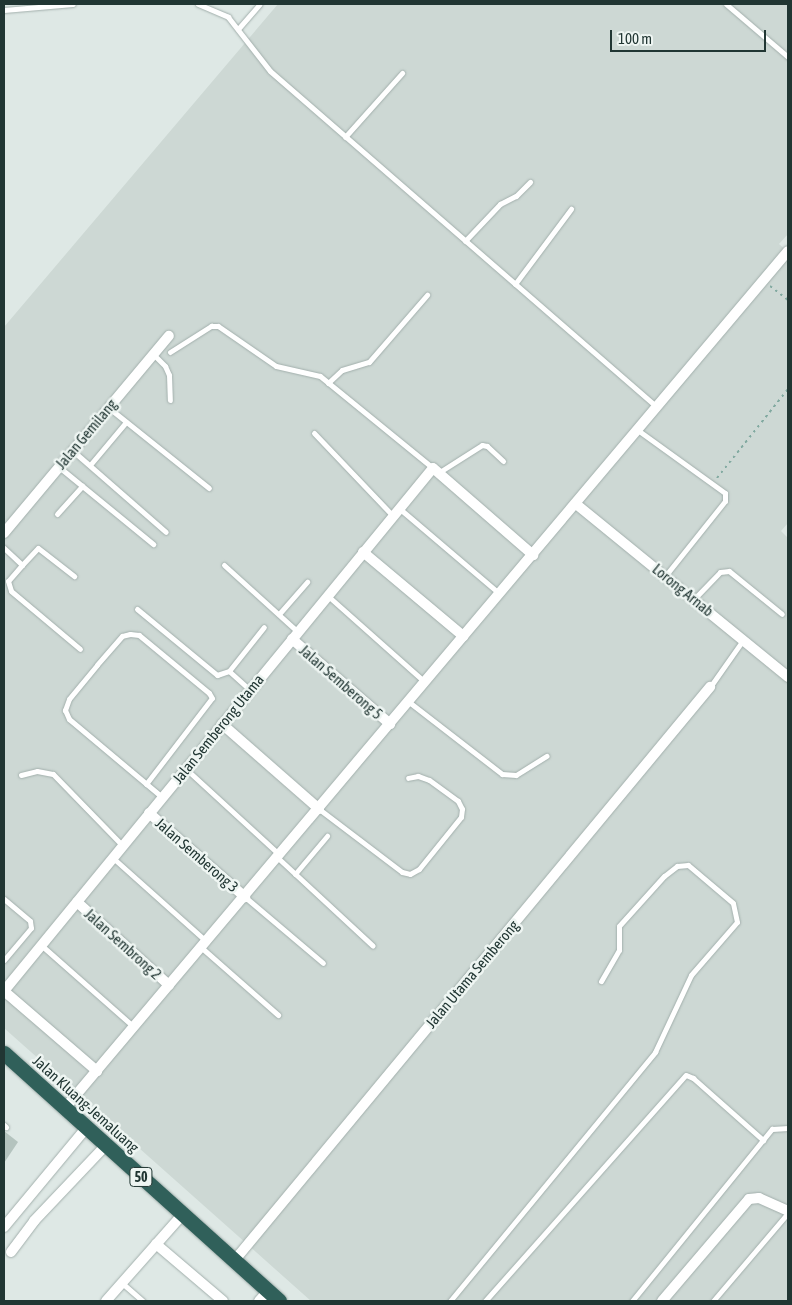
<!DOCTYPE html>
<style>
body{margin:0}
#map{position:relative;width:792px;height:1305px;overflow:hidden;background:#dee8e5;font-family:"Asap Condensed",sans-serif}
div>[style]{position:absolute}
.built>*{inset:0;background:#cdd8d4}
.building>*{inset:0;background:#b4c3be}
.path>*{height:2px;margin-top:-1px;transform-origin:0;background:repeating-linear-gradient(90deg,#81a9a0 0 2.5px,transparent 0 6.5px)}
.roads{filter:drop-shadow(0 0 1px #a2afac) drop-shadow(0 0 1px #a2afac)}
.lane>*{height:5px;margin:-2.5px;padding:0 2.5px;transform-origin:2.5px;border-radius:2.5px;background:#fff}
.street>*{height:10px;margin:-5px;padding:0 5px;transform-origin:5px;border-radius:5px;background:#fff}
.highway>*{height:15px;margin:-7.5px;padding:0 7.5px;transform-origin:7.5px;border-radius:7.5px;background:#30605a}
span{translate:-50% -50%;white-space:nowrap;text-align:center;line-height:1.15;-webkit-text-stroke:5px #eef5f2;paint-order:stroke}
.shield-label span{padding:1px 4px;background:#eef5f2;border:1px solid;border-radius:4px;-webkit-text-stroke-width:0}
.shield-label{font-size:14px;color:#213633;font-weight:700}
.street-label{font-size:15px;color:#213633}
.frame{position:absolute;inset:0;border:5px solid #213633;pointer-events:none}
.scale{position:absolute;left:610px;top:30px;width:156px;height:22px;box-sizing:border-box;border:2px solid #213633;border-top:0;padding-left:6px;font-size:15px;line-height:18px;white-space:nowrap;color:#213633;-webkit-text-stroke:4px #eef5f2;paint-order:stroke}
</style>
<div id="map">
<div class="built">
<i style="clip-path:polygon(278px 4px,788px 4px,788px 234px,779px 244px,788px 252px,788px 523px,781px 531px,788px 538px,788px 1301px,311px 1301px,4px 1028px,4px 327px)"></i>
</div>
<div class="building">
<i style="clip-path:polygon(4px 1131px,18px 1142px,4px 1163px)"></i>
</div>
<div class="path">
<i style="left:770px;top:286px;width:23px;rotate:38deg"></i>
<i style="left:717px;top:478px;width:114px;rotate:-51.4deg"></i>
</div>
<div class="roads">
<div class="lane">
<i style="left:198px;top:4px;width:33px;rotate:23deg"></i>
<i style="left:228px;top:17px;width:68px;rotate:52.1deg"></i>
<i style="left:270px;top:71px;width:513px;rotate:40.97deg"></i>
<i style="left:726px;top:4px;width:82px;rotate:40.5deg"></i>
<i style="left:4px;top:10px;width:69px;rotate:-5deg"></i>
<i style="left:238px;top:29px;width:33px;rotate:-49deg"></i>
<i style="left:345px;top:137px;width:86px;rotate:-48.3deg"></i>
<i style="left:465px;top:241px;width:51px;rotate:-46.6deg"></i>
<i style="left:500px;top:204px;width:18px;rotate:-27deg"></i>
<i style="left:516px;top:196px;width:20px;rotate:-45deg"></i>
<i style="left:515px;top:284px;width:94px;rotate:-53.3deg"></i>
<i style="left:170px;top:352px;width:49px;rotate:-32.4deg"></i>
<i style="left:211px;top:326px;width:7px"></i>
<i style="left:218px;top:326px;width:70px;rotate:34.6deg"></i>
<i style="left:276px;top:366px;width:45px;rotate:12.8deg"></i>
<i style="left:320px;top:376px;width:146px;rotate:39.2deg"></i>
<i style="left:154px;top:355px;width:16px;rotate:45deg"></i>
<i style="left:165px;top:366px;width:10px;rotate:66deg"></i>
<i style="left:169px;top:375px;width:25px;rotate:88deg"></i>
<i style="left:328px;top:383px;width:19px;rotate:-43deg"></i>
<i style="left:342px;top:370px;width:28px;rotate:-17deg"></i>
<i style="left:369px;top:362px;width:89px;rotate:-49.1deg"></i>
<i style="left:109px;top:408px;width:128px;rotate:38.7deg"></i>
<i style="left:639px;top:431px;width:106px;rotate:35.8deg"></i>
<i style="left:725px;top:493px;width:8px;rotate:90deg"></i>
<i style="left:725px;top:501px;width:95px;rotate:128.6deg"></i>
<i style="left:314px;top:433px;width:115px;rotate:46.4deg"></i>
<i style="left:73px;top:451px;width:123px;rotate:41.1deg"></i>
<i style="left:90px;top:465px;width:56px;rotate:-50.1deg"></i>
<i style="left:59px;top:467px;width:122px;rotate:39.3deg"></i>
<i style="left:438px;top:473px;width:52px;rotate:-32.5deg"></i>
<i style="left:482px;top:445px;width:5px;rotate:11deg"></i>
<i style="left:487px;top:446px;width:22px;rotate:43deg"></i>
<i style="left:400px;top:509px;width:131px;rotate:40.4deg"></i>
<i style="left:57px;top:514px;width:38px;rotate:-48deg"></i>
<i style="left:4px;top:548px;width:25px;rotate:43deg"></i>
<i style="left:22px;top:565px;width:21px;rotate:131deg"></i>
<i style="left:8px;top:581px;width:10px;rotate:73deg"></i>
<i style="left:11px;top:591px;width:90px;rotate:40deg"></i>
<i style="left:22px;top:565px;width:23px;rotate:-47deg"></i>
<i style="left:38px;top:548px;width:46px;rotate:37.9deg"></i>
<i style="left:224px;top:565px;width:100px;rotate:42.2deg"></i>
<i style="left:328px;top:596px;width:130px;rotate:41.6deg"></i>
<i style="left:694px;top:599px;width:37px;rotate:-46deg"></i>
<i style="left:720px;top:572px;width:9px;rotate:-6deg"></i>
<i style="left:729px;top:571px;width:68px;rotate:39.1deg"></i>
<i style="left:137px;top:609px;width:104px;rotate:39.5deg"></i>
<i style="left:217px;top:675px;width:13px;rotate:-18deg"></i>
<i style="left:279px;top:614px;width:43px;rotate:-48.8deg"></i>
<i style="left:710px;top:687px;width:57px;rotate:-54.9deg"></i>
<i style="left:250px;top:690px;width:28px;rotate:-138deg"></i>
<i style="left:229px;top:671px;width:56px;rotate:-51.5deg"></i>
<i style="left:409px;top:702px;width:118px;rotate:37.7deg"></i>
<i style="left:502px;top:774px;width:14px;rotate:4deg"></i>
<i style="left:516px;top:775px;width:36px;rotate:-32deg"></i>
<i style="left:186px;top:769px;width:127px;rotate:42.5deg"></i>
<i style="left:21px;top:775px;width:16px;rotate:-14deg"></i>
<i style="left:37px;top:771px;width:16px;rotate:11deg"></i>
<i style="left:53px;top:774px;width:100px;rotate:45.8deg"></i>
<i style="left:146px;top:784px;width:108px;rotate:-52.5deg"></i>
<i style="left:212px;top:698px;width:6px;rotate:-121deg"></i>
<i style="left:209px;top:693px;width:91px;rotate:-140.4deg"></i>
<i style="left:139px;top:635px;width:9px;rotate:-174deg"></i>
<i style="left:130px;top:634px;width:8px;rotate:166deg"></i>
<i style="left:122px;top:636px;width:38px;rotate:131deg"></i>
<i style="left:97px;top:665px;width:44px;rotate:129.5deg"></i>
<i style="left:69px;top:699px;width:12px;rotate:110deg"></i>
<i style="left:65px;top:710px;width:10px;rotate:66deg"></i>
<i style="left:69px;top:719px;width:121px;rotate:40deg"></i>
<i style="left:319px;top:809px;width:104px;rotate:37.2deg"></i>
<i style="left:402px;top:872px;width:8px;rotate:14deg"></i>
<i style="left:410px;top:874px;width:10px;rotate:-29deg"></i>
<i style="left:419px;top:869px;width:67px;rotate:-51.1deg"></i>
<i style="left:461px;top:817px;width:8px;rotate:-83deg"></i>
<i style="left:462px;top:809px;width:9px;rotate:-117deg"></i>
<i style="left:458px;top:801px;width:36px;rotate:-144deg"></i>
<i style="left:429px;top:780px;width:12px;rotate:-160deg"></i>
<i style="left:418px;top:776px;width:10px;rotate:169deg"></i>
<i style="left:113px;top:858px;width:126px;rotate:41.8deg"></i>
<i style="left:278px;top:858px;width:129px;rotate:42.8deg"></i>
<i style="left:295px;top:874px;width:50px;rotate:-49.9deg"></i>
<i style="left:245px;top:897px;width:102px;rotate:40.2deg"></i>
<i style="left:4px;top:899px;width:34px;rotate:40deg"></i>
<i style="left:30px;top:921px;width:7px;rotate:82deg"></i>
<i style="left:31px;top:928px;width:42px;rotate:130.2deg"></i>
<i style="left:41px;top:945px;width:123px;rotate:41.4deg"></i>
<i style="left:203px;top:949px;width:100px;rotate:41.3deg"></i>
<i style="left:4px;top:1125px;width:3px;rotate:45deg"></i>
<i style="left:122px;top:1283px;width:28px;rotate:41deg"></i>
<i style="left:450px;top:1301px;width:323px;rotate:-50.5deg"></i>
<i style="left:655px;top:1052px;width:85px;rotate:-64.9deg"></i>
<i style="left:691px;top:975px;width:70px;rotate:-49deg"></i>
<i style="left:737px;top:922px;width:19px;rotate:-102deg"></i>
<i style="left:733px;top:903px;width:59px;rotate:-139.8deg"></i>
<i style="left:688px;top:865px;width:11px;rotate:175deg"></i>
<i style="left:677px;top:866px;width:16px;rotate:142deg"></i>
<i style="left:664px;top:876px;width:67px;rotate:132deg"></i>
<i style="left:619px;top:926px;width:24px;rotate:90deg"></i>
<i style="left:619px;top:950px;width:36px;rotate:120deg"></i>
<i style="left:485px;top:1301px;width:302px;rotate:-48.4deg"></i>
<i style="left:686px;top:1075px;width:8px;rotate:23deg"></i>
<i style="left:693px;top:1078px;width:94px;rotate:41.5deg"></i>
<i style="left:632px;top:1301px;width:222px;rotate:-50.9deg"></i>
<i style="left:772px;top:1129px;width:16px;rotate:-4deg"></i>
<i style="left:713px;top:1301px;width:116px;rotate:-49.6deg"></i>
</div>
<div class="street">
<i style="left:576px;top:504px;width:274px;rotate:39.2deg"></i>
<i style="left:4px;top:533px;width:257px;rotate:-50.1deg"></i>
<i style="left:363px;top:552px;width:131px;rotate:40deg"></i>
<i style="left:292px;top:639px;width:130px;rotate:40.9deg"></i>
<i style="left:222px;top:724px;width:129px;rotate:41.2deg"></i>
<i style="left:149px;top:813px;width:128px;rotate:41.2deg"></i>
<i style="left:77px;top:902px;width:124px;rotate:42.1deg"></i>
<i style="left:4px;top:991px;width:676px;rotate:-50.64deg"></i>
<i style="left:433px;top:468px;width:133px;rotate:41deg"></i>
<i style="left:4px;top:991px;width:123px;rotate:40.7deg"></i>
<i style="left:65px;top:1108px;width:1121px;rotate:-49.85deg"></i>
<i style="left:4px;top:1227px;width:130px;rotate:-50.3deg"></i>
<i style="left:156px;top:1244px;width:88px;rotate:40.4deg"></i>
<i style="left:11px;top:1252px;width:39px;rotate:-53deg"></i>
<i style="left:34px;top:1221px;width:105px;rotate:-46.5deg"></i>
<i style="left:234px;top:1261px;width:746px;rotate:-50.33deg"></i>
<i style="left:106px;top:1301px;width:116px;rotate:-48.5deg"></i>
<i style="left:259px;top:1301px;width:13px;rotate:-48deg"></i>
<i style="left:662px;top:1301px;width:134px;rotate:-49.5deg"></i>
<i style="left:749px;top:1199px;width:10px;rotate:-6deg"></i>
<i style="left:759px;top:1198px;width:32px;rotate:24deg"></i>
</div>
<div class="highway">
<i style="left:4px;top:1053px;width:370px;rotate:42deg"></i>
</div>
</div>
<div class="shield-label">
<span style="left:141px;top:1177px">50</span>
</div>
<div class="street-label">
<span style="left:86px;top:434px;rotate:-50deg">Jalan Gemilang</span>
<span style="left:683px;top:590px;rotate:39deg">Lorong Arnab</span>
<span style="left:341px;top:682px;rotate:41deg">Jalan Semberong 5</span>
<span style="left:218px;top:729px;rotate:-51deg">Jalan Semberong Utama</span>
<span style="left:197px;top:855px;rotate:41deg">Jalan Semberong 3</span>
<span style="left:123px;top:944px;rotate:42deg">Jalan Sembrong 2</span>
<span style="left:472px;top:974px;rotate:-50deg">Jalan Utama Semberong</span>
<span style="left:86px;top:1104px;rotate:42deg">Jalan Kluang-Jemaluang</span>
</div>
<div class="frame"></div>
<div class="scale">100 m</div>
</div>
